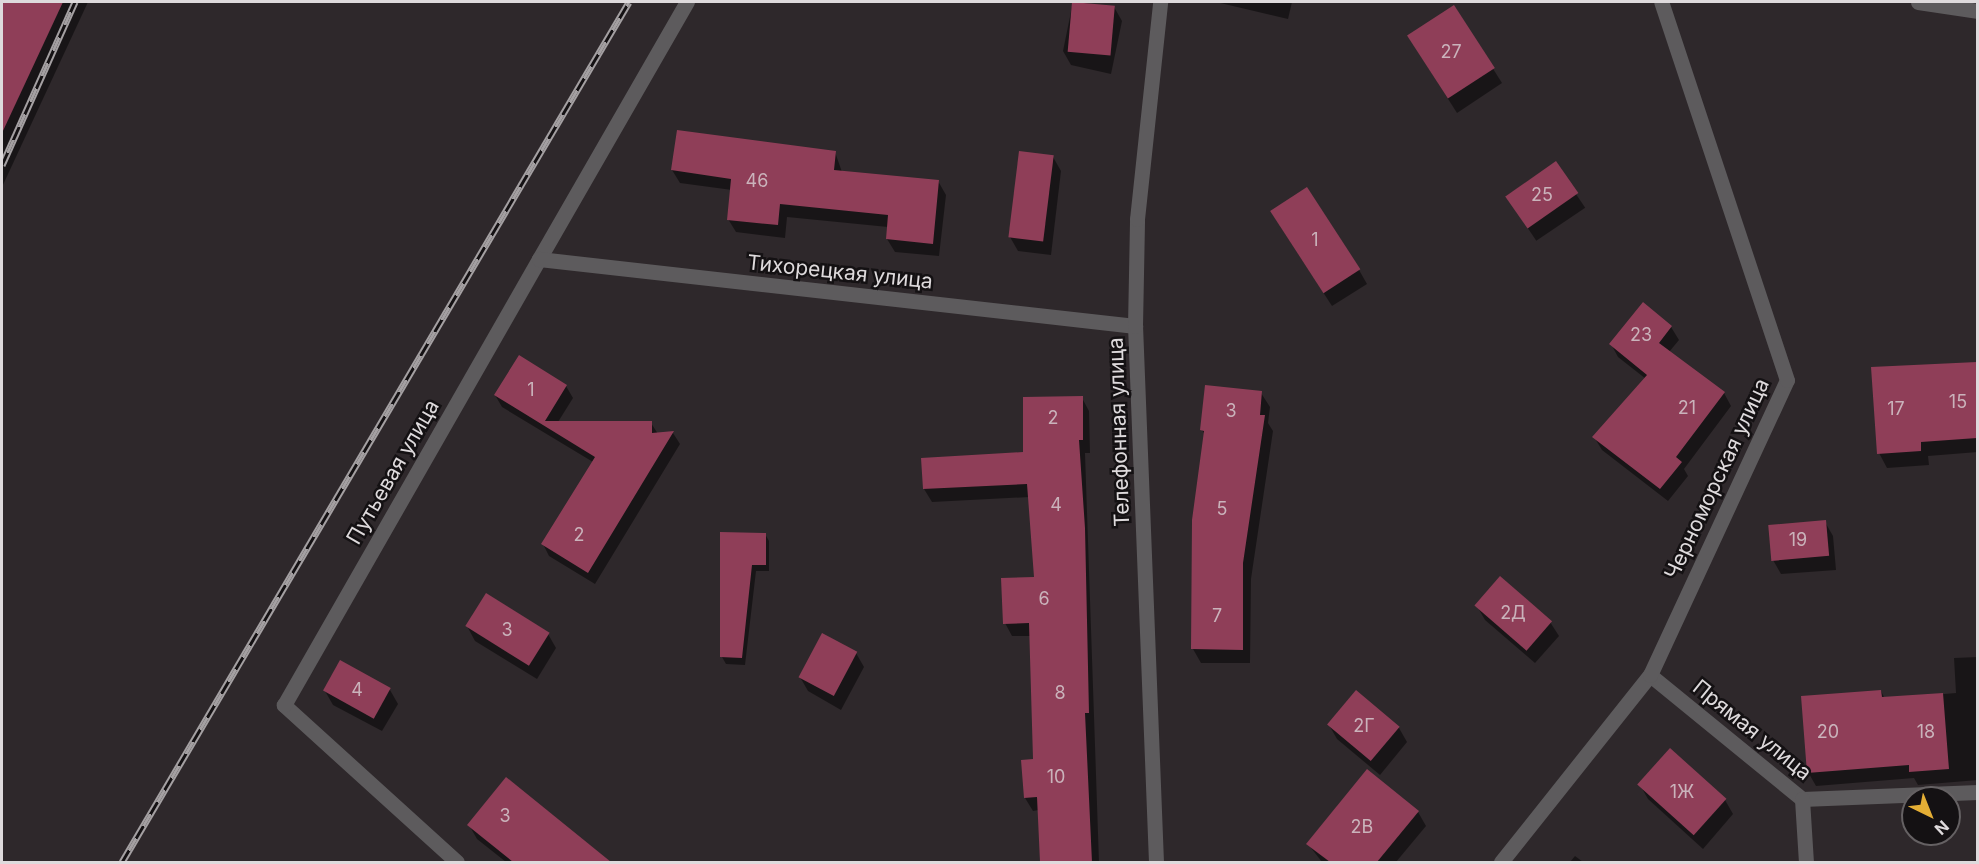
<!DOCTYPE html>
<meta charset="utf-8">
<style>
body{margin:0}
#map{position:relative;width:1979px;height:864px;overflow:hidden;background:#2e282b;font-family:Inter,sans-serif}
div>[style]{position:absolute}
.shadow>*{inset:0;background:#0007;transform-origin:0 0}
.building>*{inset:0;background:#8f3e58;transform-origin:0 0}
.service>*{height:15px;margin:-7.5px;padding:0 7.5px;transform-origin:7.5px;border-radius:7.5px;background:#5d5b5d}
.minor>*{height:15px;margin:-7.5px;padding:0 7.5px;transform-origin:7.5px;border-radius:7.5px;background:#5d5b5d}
.rail>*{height:7px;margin-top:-3.5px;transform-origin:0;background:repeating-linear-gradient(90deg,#141113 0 14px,#a4a0a2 0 28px);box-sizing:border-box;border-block:2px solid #a4a0a2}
span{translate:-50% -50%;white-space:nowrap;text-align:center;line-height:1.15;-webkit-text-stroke:5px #141113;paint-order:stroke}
.number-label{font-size:18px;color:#cab3bb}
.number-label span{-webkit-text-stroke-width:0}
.street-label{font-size:21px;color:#dedadc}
.frame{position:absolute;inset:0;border:3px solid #dedadc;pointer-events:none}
.north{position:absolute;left:1901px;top:786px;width:60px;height:60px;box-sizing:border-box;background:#141113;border:2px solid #656163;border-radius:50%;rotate:137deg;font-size:16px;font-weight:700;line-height:24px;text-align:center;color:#dedadc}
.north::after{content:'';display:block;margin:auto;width:21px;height:27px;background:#e4ae35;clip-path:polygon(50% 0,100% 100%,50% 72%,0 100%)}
</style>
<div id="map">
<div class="shadow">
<i style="clip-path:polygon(2px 2px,88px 2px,2px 187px)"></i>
<i style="clip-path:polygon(1073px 2px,1114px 7px,1122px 21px,1111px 74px,1071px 65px,1063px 51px)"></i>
<i style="clip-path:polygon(1216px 2px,1292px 2px,1288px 19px)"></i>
<i style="clip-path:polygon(1454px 7px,1502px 83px,1457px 113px,1417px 50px)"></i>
<i style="clip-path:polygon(835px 152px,842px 172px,938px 181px,946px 195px,939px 256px,895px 252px,887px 239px,888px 227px,787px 217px,785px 238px,736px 232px,728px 219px,732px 190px,680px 183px,672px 170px)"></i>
<i style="clip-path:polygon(1053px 157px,1061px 171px,1051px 255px,1018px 251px,1010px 237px)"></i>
<i style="left:1555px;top:163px;width:54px;height:59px;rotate:56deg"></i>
<i style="clip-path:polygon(1280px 226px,1359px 270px,1367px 284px,1332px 306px)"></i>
<i style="clip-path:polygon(1643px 304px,1671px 327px,1679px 340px,1669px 352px,1724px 393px,1731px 406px,1684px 469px,1688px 476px,1668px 501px,1602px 450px,1594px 437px,1646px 379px,1618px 357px,1611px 344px)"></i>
<i style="clip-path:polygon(1976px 364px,1978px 452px,1928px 456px,1929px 465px,1887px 468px,1879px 453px)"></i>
<i style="clip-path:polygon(566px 386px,573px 398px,558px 422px,651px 423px,658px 434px,673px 433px,680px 444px,595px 584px,549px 556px,543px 544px,593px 462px,502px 407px,495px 395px)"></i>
<i style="clip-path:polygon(1261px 393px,1270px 407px,1268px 423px,1273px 431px,1251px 579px,1250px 663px,1201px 663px,1193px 649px,1193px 521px,1205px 435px,1202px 430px)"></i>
<i style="clip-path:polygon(1082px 398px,1089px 411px,1090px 453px,1085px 453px,1099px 862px,1041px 862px,1039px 810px,1033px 811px,1025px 798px,1035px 760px,1031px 636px,1012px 636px,1005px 623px,1035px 578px,1030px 497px,932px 502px,924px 489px,923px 459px,1025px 453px)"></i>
<i style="clip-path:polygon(1825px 522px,1833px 536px,1836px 570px,1781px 574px,1773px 560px)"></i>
<i style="clip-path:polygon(721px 534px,765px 534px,769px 541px,769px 571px,756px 571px,745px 665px,726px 664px,722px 657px)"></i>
<i style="clip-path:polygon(1477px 606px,1550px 622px,1559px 636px,1535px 663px,1485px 620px)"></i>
<i style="clip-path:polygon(467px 626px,548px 634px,556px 648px,537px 679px,475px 641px)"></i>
<i style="clip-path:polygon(856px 653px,864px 667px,841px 710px,808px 691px,800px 677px)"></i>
<i style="clip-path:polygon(1978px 657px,1978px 780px,1918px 785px,1914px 778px,1816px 786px,1808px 772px,1881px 691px,1885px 699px,1956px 693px,1954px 658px)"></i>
<i style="clip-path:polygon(390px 690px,398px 704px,382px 731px,333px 705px,325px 691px)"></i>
<i style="clip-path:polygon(1356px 692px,1399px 728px,1407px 742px,1380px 775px,1337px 739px,1329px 725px)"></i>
<i style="clip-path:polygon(507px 779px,610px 862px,531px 862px,522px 855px,516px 862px,506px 862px,477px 839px,469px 825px)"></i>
<i style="clip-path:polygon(1640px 785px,1725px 800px,1733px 814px,1703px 849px,1648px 799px)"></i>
<i style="clip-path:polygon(1418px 812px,1426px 826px,1396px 862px,1322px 862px,1308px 844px)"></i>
<i style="clip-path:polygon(1575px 856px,1583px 862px,1570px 862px)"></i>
</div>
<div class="building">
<i style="clip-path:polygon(2px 2px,63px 2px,2px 133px)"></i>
<i style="left:1072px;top:2px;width:43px;height:50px;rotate:5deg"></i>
<i style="left:1454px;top:5px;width:75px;height:56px;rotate:57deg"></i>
<i style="clip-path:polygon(677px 130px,836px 151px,834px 170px,939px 180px,933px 244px,886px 239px,888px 215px,780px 204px,778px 225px,727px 220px,731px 179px,671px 170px)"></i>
<i style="left:1019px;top:151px;width:35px;height:87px;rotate:7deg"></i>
<i style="left:1556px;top:161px;width:39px;height:62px;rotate:55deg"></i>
<i style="left:1307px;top:187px;width:98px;height:44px;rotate:57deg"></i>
<i style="clip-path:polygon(1643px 302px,1672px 326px,1659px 343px,1725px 392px,1676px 457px,1682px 462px,1660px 489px,1592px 437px,1647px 375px,1609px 344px)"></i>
<i style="clip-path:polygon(519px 355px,567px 385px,545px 421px,652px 421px,652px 433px,674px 431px,588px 573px,541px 544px,595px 457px,494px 395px)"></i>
<i style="clip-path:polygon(1977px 362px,1977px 438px,1921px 442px,1921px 451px,1877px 454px,1871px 367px)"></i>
<i style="clip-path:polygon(1205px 385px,1262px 391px,1260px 415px,1265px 415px,1243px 563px,1243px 650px,1191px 649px,1192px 520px,1204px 431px,1200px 430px)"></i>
<i style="clip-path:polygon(1083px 396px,1083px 440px,1079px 440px,1085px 528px,1089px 713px,1085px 713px,1092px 862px,1040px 862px,1037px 797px,1024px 798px,1021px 760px,1033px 759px,1029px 623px,1003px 624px,1001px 578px,1034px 577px,1027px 484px,923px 489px,921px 458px,1023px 452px,1023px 397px)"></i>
<i style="left:1826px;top:520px;width:36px;height:58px;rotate:85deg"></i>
<i style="clip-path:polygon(720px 532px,766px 533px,766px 565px,752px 565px,742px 658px,720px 657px)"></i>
<i style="left:1500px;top:576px;width:69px;height:39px;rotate:41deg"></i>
<i style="left:486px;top:593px;width:75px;height:39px;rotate:32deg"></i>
<i style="left:822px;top:633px;width:40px;height:50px;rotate:28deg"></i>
<i style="left:340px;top:660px;width:58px;height:35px;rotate:29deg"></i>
<i style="left:1356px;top:690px;width:57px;height:45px;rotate:40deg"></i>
<i style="clip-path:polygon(1881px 690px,1882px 697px,1943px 693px,1949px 769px,1909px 772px,1909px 765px,1807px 773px,1801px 696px)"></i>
<i style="left:1670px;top:748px;width:76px;height:49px;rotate:42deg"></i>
<i style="clip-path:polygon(1367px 769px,1419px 811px,1377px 862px,1330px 862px,1306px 844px)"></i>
<i style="clip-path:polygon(506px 777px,611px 862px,513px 862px,467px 825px)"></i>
</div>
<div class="service">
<i style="left:539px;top:259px;width:297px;rotate:-60.1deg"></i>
</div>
<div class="minor">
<i style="left:1918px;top:2px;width:61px;rotate:8.5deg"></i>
<i style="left:1650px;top:675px;width:196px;rotate:39.2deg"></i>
<i style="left:1802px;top:799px;width:176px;rotate:-2.3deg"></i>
<i style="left:1802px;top:799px;width:63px;rotate:86.4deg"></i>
<i style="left:457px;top:862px;width:234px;rotate:-137.8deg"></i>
<i style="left:284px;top:705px;width:514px;rotate:-60.24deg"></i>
<i style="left:539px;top:259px;width:600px;rotate:6.41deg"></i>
<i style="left:1156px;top:862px;width:536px;rotate:-92.24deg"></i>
<i style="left:1135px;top:326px;width:107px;rotate:-88.9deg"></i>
<i style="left:1137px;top:219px;width:218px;rotate:-83.9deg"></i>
<i style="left:1501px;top:862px;width:239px;rotate:-51.5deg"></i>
<i style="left:1650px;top:675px;width:325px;rotate:-65.1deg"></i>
<i style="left:1787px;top:380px;width:398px;rotate:-108.4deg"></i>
</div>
<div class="rail">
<i style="left:2px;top:165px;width:179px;rotate:-65.9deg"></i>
<i style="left:122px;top:862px;width:998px;rotate:-59.48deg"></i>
</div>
<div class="number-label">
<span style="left:1451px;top:52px">27</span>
<span style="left:757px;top:181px">46</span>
<span style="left:1542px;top:195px">25</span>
<span style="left:1315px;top:240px">1</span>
<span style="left:1641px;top:335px">23</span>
<span style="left:531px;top:390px">1</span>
<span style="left:1958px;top:402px">15</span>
<span style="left:1687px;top:408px">21</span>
<span style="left:1896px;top:409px">17</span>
<span style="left:1231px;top:411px">3</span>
<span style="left:1053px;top:418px">2</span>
<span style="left:1056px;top:505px">4</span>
<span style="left:1222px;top:509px">5</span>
<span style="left:579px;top:535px">2</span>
<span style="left:1798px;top:540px">19</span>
<span style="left:1044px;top:599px">6</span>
<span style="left:1513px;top:613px">2Д</span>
<span style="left:1217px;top:616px">7</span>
<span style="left:507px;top:630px">3</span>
<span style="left:357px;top:690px">4</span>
<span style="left:1060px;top:693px">8</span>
<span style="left:1364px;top:726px">2Г</span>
<span style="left:1828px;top:732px">20</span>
<span style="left:1926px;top:732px">18</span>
<span style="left:1056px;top:777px">10</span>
<span style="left:1682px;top:792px">1Ж</span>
<span style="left:505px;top:816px">3</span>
<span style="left:1362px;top:827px">2В</span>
</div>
<div class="street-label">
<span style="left:840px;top:272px;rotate:6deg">Тихорецкая улица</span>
<span style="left:1119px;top:432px;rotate:-92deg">Телефонная улица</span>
<span style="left:393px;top:472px;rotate:-60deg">Путьевая улица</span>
<span style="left:1717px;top:479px;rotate:-65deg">Черноморская улица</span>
<span style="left:1752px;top:730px;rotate:39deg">Прямая улица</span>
</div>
<div class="frame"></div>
<div class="north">N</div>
</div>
